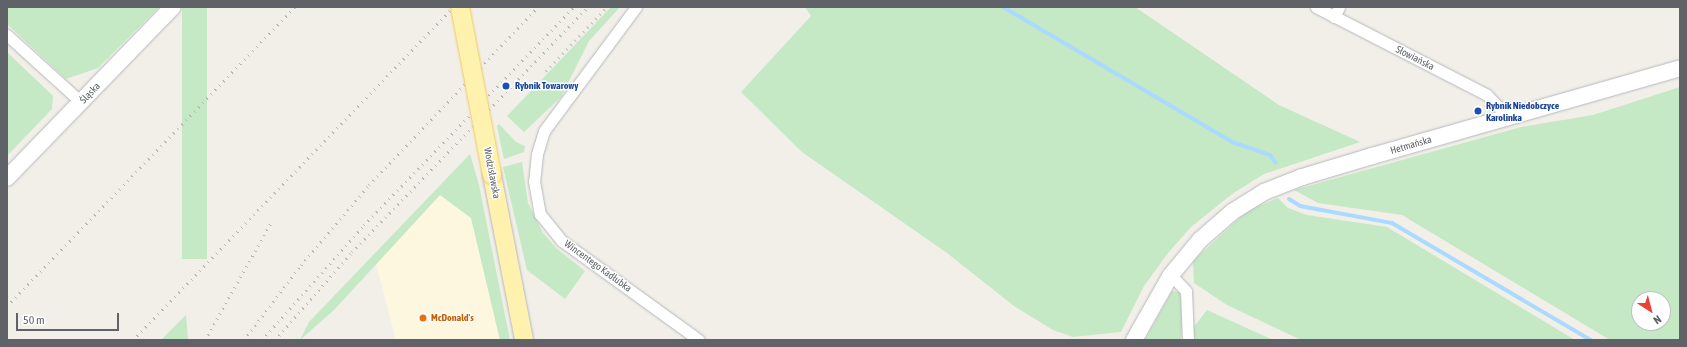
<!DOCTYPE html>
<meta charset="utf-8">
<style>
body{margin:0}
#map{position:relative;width:1687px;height:347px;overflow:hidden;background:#f1efe8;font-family:"Asap Condensed",sans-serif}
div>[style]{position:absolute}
.commercial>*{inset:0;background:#fef7e0}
.green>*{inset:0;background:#c5e8c5;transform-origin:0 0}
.stream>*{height:4px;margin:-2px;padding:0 2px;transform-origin:2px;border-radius:2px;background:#aadaff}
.roads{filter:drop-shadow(0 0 1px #b5b8bc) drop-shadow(0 0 1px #b5b8bc)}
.street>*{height:11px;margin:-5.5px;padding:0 5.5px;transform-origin:5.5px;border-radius:5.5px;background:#fff}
.secondary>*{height:16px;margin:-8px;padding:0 8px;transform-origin:8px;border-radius:8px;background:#fff}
.primary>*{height:18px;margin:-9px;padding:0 9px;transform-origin:9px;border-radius:9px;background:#fff2af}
.rail>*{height:3px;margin-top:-1.5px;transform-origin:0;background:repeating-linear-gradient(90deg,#b6b7b8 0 1px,transparent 0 6px)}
.bridges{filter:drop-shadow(0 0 1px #f2c960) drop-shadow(0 0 1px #f2c960)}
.primary-bridge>*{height:18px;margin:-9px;padding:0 9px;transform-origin:9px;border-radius:9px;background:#fff2af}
.dots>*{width:11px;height:11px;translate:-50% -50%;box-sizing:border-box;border:2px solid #fff;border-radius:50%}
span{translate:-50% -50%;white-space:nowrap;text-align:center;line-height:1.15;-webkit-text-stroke:3px #fff;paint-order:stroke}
.street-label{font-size:10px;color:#5f6368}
.transit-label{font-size:10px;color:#164399;font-weight:700}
.left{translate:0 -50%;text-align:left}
.food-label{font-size:10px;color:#c56008;font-weight:700}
.frame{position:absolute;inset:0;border:8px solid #5f6368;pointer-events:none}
.north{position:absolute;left:1631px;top:291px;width:40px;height:40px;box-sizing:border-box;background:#fff;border:1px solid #bfc1c3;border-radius:50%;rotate:144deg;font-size:11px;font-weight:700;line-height:16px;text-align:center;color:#5f6368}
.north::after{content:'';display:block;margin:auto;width:14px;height:18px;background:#ea4335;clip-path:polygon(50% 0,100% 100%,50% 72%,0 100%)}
.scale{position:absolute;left:16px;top:313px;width:103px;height:18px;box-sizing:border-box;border:2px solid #5f6368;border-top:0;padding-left:5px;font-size:12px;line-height:14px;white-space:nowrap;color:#5f6368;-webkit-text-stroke:3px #fff;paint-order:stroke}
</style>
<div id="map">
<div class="commercial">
<i style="clip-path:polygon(440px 195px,471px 218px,500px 340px,396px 340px,376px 264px)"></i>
</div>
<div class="green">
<i style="clip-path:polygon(7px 7px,159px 7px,98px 68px,66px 79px,7px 24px)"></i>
<i style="left:182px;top:7px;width:25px;height:252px"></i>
<i style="clip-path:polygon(611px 7px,620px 7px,589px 41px,561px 97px,524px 132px,507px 116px)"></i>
<i style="clip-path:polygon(805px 7px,1135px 7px,1279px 105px,1360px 142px,1264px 174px,1232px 194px,1191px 227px,1168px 253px,1144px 286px,1121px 332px,1073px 337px,1053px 330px,1014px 306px,947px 253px,802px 152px,741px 92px,811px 16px)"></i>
<i style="clip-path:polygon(7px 52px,53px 96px,52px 109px,7px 156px)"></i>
<i style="clip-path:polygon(evenodd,1680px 87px,1680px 340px,1610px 340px,1402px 215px,1318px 203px,1294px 190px,1521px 127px,1593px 115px,1680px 87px,1639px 299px,1663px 299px,1663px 323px,1639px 323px,1639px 299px)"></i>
<i style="clip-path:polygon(499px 124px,516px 142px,525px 146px,524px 152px,504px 159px,497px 126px)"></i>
<i style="clip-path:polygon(470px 154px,479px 185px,510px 340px,500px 340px,471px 218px,440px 195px,334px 310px,300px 340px,309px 322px)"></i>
<i style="clip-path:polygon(522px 162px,528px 203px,543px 233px,556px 248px,585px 271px,565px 299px,527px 270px,503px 167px)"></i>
<i style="clip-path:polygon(1278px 198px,1288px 208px,1307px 215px,1387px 227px,1575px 340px,1301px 340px,1227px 305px,1194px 283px,1193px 261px,1247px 211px)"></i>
<i style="clip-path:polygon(1172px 291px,1179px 292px,1181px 296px,1183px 309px,1181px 340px,1145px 340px)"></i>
<i style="clip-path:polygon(1207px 310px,1273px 340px,1193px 340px,1193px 328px)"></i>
<i style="clip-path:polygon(186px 315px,188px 340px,161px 340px)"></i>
</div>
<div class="stream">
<i style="left:1003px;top:7px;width:266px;rotate:30.5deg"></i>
<i style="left:1232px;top:142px;width:40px;rotate:18.9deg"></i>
<i style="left:1270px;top:155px;width:9px;rotate:54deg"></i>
<i style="left:1289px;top:199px;width:13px;rotate:32deg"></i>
<i style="left:1300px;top:206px;width:94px;rotate:10.5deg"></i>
<i style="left:1392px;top:223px;width:231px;rotate:30.5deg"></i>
</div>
<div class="roads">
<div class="street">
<i style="left:636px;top:7px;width:154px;rotate:126.6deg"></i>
<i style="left:544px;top:131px;width:24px;rotate:107deg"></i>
<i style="left:537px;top:154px;width:27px;rotate:96deg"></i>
<i style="left:534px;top:181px;width:34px;rotate:80deg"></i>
<i style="left:540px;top:214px;width:35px;rotate:51deg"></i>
<i style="left:562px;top:241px;width:169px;rotate:35.9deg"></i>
<i style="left:1316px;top:7px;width:192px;rotate:27.2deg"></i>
<i style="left:1487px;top:95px;width:30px;rotate:46deg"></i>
<i style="left:1334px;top:17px;width:11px;rotate:-63deg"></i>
<i style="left:7px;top:35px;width:100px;rotate:42.2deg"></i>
<i style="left:1171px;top:275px;width:22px;rotate:47deg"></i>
<i style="left:1186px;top:291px;width:49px;rotate:87.7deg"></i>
</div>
<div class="secondary">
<i style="left:7px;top:178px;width:238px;rotate:-45.9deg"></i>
<i style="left:1134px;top:340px;width:75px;rotate:-60.4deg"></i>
<i style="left:1171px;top:275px;width:45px;rotate:-50.4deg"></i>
<i style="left:1200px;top:240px;width:43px;rotate:-41.2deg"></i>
<i style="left:1232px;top:212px;width:38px;rotate:-32deg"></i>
<i style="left:1264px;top:192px;width:41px;rotate:-21.5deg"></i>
<i style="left:1302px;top:177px;width:73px;rotate:-16.7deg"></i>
<i style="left:1372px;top:156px;width:320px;rotate:-15.9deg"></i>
</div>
<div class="primary">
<i style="left:492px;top:175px;width:168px;rotate:79deg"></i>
</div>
</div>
<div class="rail">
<i style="left:546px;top:71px;width:88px;rotate:-46.4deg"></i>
<i style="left:7px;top:306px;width:415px;rotate:-46.1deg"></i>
<i style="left:133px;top:340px;width:463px;rotate:-46.1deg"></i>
<i style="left:205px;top:340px;width:134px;rotate:-60.6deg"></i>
<i style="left:244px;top:340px;width:94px;rotate:-52.8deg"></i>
<i style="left:301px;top:265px;width:105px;rotate:-49.6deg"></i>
<i style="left:369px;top:185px;width:245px;rotate:-46.5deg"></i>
<i style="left:262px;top:340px;width:154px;rotate:-48.4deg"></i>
<i style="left:364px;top:225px;width:303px;rotate:-46.1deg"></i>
<i style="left:275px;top:340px;width:117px;rotate:-48.8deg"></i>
<i style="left:352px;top:252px;width:340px;rotate:-46.1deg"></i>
</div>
<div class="bridges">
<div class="primary-bridge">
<i style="left:460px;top:7px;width:171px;rotate:79.2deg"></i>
</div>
</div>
<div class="dots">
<i style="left:506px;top:86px;background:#1a4fb4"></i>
<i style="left:1478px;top:111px;background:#1a4fb4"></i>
<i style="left:423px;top:318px;background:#e8710a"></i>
</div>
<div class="street-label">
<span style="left:1415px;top:58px;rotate:27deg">Słowiańska</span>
<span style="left:90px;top:93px;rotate:-46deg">Śląska</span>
<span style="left:1411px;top:145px;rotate:-16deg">Hetmańska</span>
<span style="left:492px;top:173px;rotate:79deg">Wodzisławska</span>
<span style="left:598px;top:266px;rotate:36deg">Wincentego Kadłubka</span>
</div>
<div class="transit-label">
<span class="left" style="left:515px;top:86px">Rybnik Towarowy</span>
<span class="left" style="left:1486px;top:111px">Rybnik Niedobczyce<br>Karolinka</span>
</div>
<div class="food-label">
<span class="left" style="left:431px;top:318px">McDonald's</span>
</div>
<div class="frame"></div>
<div class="north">N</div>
<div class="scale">50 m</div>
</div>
